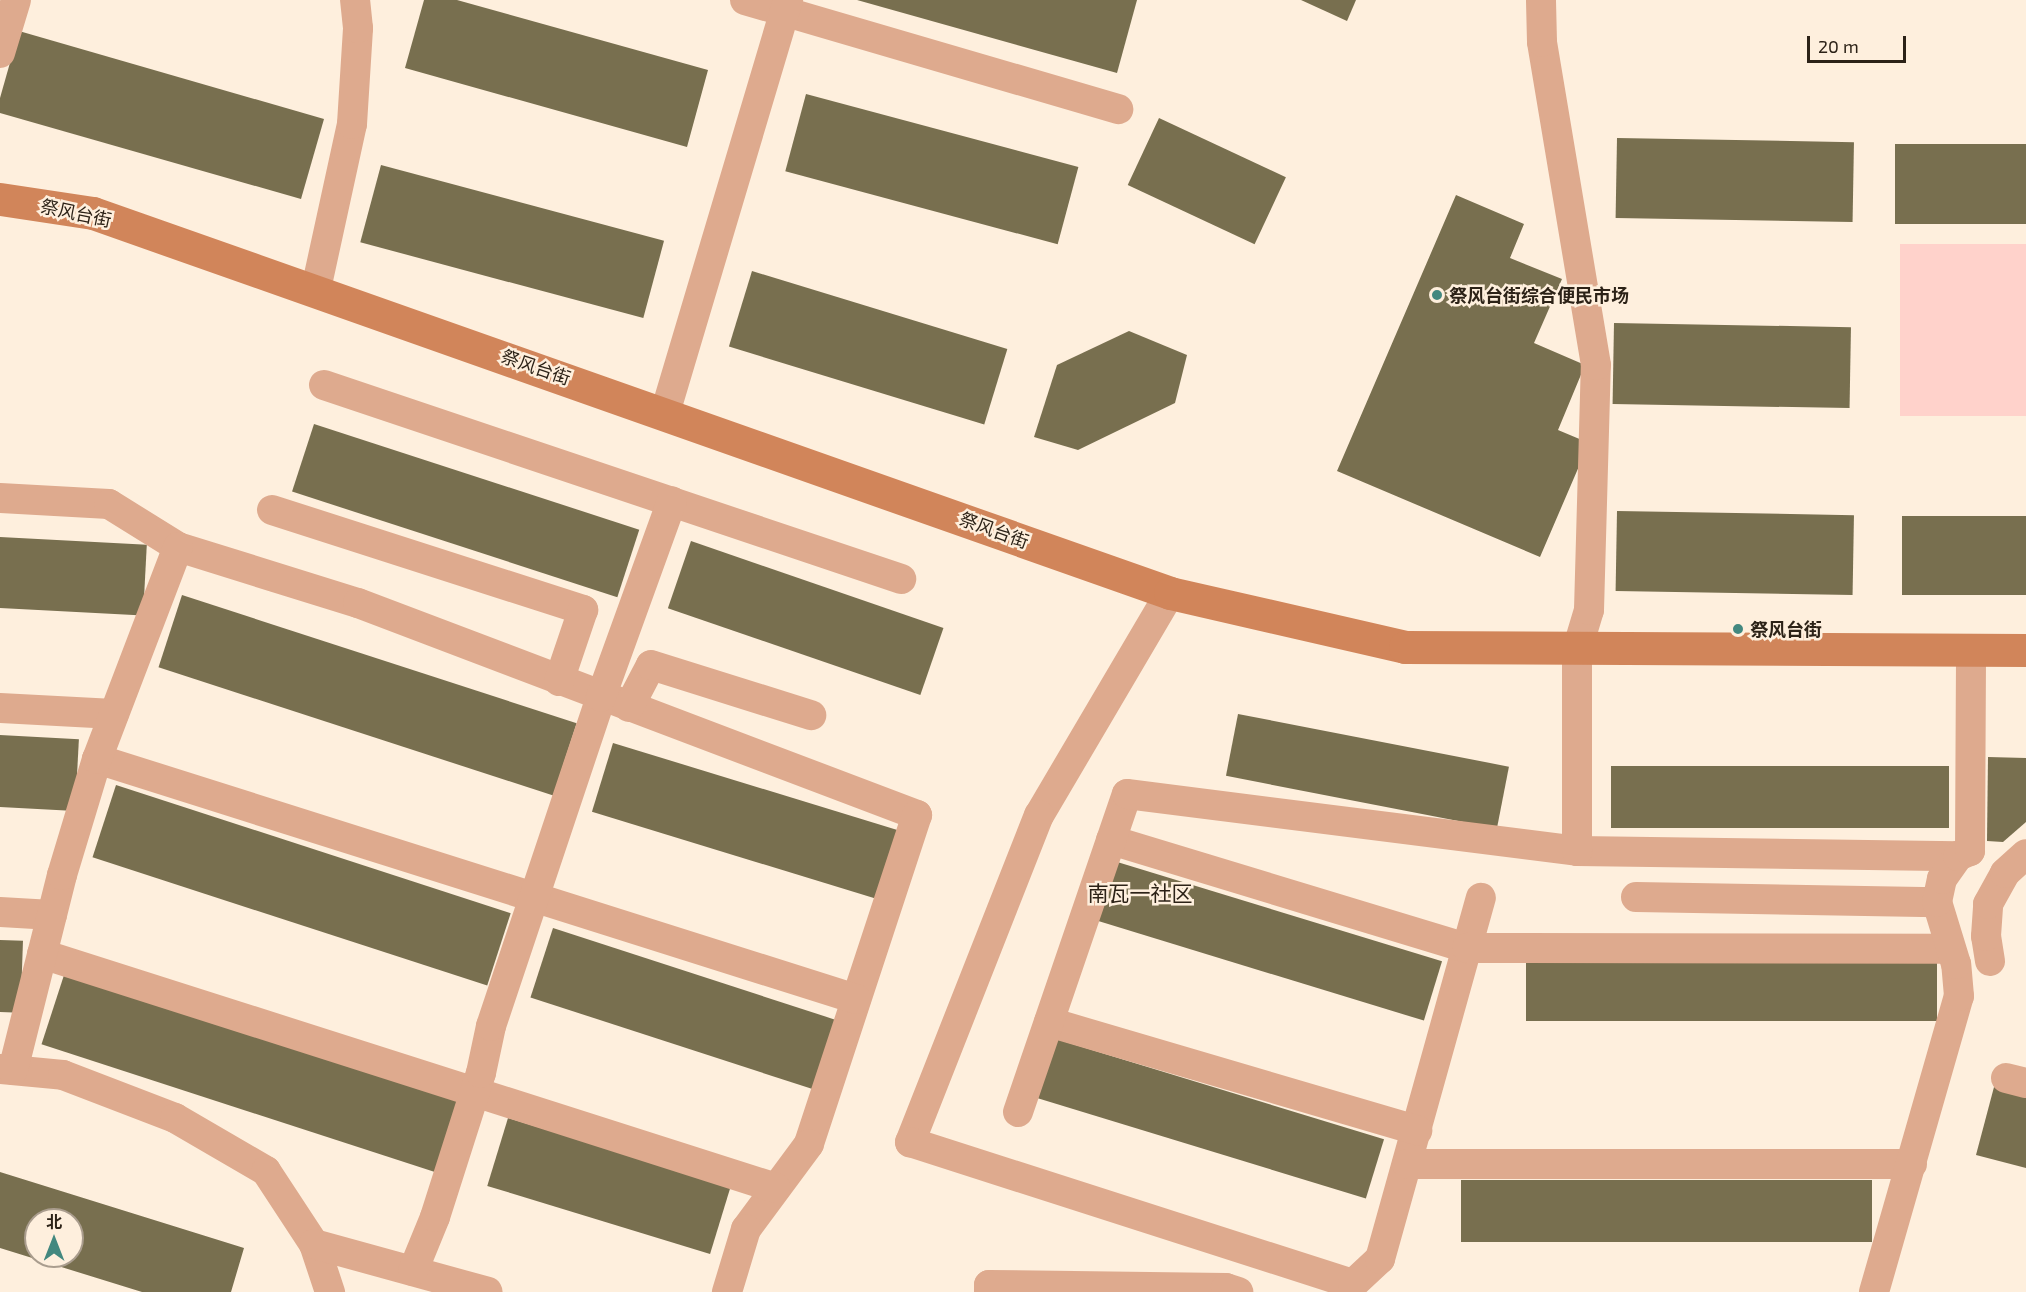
<!DOCTYPE html>
<meta charset="utf-8">
<style>
body{margin:0}
#map{position:relative;width:2026px;height:1292px;overflow:hidden;background:#feefdd;font-family:"Exo 2","Noto Sans SC",sans-serif}
div>[style]{position:absolute}
.green>*{inset:0;background:#ffd2cb;transform-origin:0 0}
.building>*{inset:0;background:#786f4f;transform-origin:0 0}
.minor>*{height:30px;margin:-15px;padding:0 15px;transform-origin:15px;border-radius:15px;background:#deaa8e}
.secondary>*{height:33px;margin:-16.5px;padding:0 16.5px;transform-origin:16.5px;border-radius:16.5px;background:#d1855a}
.dots>*{width:16px;height:16px;translate:-50% -50%;box-sizing:border-box;border:3px solid #feefdd;border-radius:50%}
span{translate:-50% -50%;white-space:nowrap;text-align:center;line-height:1.15;-webkit-text-stroke:5px #feefdd;paint-order:stroke}
.street-label{font-size:18px;color:#2c2217}
.poi-label{font-size:18px;color:#2c2217;font-weight:700}
.left{translate:0 -50%;text-align:left}
.quarter-label{font-size:21px;color:#2c2217}
.north{position:absolute;left:24px;top:1208px;width:60px;height:60px;box-sizing:border-box;background:#feefdd;border:2px solid #aa9d8e;border-radius:50%;rotate:0deg;font-size:16px;font-weight:700;line-height:24px;text-align:center;color:#2c2217}
.north::after{content:'';display:block;margin:auto;width:21px;height:27px;background:#43887f;clip-path:polygon(50% 0,100% 100%,50% 72%,0 100%)}
.scale{position:absolute;left:1807px;top:36px;width:99px;height:27px;box-sizing:border-box;border:3px solid #2c2217;border-top:0;padding-left:8px;font-size:18px;line-height:21px;white-space:nowrap;color:#2c2217;-webkit-text-stroke:4px #feefdd;paint-order:stroke}
</style>
<div id="map">
<div class="green">
<i style="left:2026px;top:244px;width:172px;height:126px;rotate:90deg"></i>
</div>
<div class="building">
<i style="clip-path:polygon(424px 0,457px 0,708px 70px,687px 147px,405px 68px)"></i>
<i style="clip-path:polygon(857px 0,1137px 0,1117px 73px)"></i>
<i style="clip-path:polygon(1301px 0,1356px 0,1347px 21px)"></i>
<i style="clip-path:polygon(19px 31px,324px 119px,301px 199px,0 113px,0 98px)"></i>
<i style="left:806px;top:94px;width:282px;height:80px;rotate:15deg"></i>
<i style="left:1159px;top:118px;width:140px;height:74px;rotate:25deg"></i>
<i style="left:1617px;top:138px;width:237px;height:80px;rotate:1deg"></i>
<i style="left:1895px;top:144px;width:131px;height:80px"></i>
<i style="left:381px;top:165px;width:293px;height:80px;rotate:15deg"></i>
<i style="clip-path:polygon(1456px 195px,1524px 224px,1510px 258px,1562px 279px,1534px 343px,1585px 365px,1558px 430px,1589px 443px,1540px 557px,1337px 471px)"></i>
<i style="left:752px;top:271px;width:267px;height:79px;rotate:17deg"></i>
<i style="left:1614px;top:323px;width:237px;height:81px;rotate:1deg"></i>
<i style="clip-path:polygon(1129px 331px,1187px 355px,1175px 403px,1078px 450px,1034px 437px,1057px 365px)"></i>
<i style="left:314px;top:424px;width:342px;height:71px;rotate:18deg"></i>
<i style="left:1617px;top:511px;width:237px;height:80px;rotate:1deg"></i>
<i style="left:1902px;top:516px;width:124px;height:79px"></i>
<i style="left:0;top:537px;width:147px;height:71px;rotate:3deg"></i>
<i style="left:691px;top:541px;width:267px;height:71px;rotate:19deg"></i>
<i style="left:182px;top:595px;width:415px;height:76px;rotate:18deg"></i>
<i style="left:1238px;top:714px;width:276px;height:63px;rotate:11deg"></i>
<i style="left:0;top:735px;width:79px;height:72px;rotate:3deg"></i>
<i style="left:613px;top:743px;width:299px;height:72px;rotate:17deg"></i>
<i style="clip-path:polygon(1988px 757px,2026px 758px,2026px 822px,2003px 842px,1987px 841px)"></i>
<i style="left:1611px;top:766px;width:338px;height:62px"></i>
<i style="left:116px;top:785px;width:415px;height:76px;rotate:18deg"></i>
<i style="left:1114px;top:861px;width:343px;height:62px;rotate:17deg"></i>
<i style="left:553px;top:928px;width:299px;height:73px;rotate:18deg"></i>
<i style="left:0;top:940px;width:23px;height:72px;rotate:2deg"></i>
<i style="left:1526px;top:959px;width:411px;height:62px"></i>
<i style="left:65px;top:972px;width:416px;height:76px;rotate:18deg"></i>
<i style="left:1056px;top:1039px;width:343px;height:62px;rotate:17deg"></i>
<i style="clip-path:polygon(1994px 1087px,2026px 1095px,2026px 1168px,1976px 1155px)"></i>
<i style="left:508px;top:1118px;width:233px;height:71px;rotate:17deg"></i>
<i style="clip-path:polygon(evenodd,0 1172px,244px 1248px,231px 1292px,142px 1292px,0 1248px,0 1172px,36px 1220px,72px 1220px,72px 1256px,36px 1256px,36px 1220px)"></i>
<i style="left:1461px;top:1180px;width:411px;height:62px"></i>
</div>
<div class="minor">
<i style="left:745px;top:0;width:389px;rotate:16.3deg"></i>
<i style="left:0;top:53px;width:55px;rotate:-73.2deg"></i>
<i style="left:316px;top:289px;width:169px;rotate:-77.7deg"></i>
<i style="left:352px;top:124px;width:96px;rotate:-86.4deg"></i>
<i style="left:358px;top:28px;width:28px;rotate:-96deg"></i>
<i style="left:324px;top:385px;width:609px;rotate:18.58deg"></i>
<i style="left:665px;top:413px;width:431px;rotate:-73.4deg"></i>
<i style="left:0;top:498px;width:109px;rotate:3.2deg"></i>
<i style="left:109px;top:504px;width:81px;rotate:31.9deg"></i>
<i style="left:178px;top:547px;width:189px;rotate:17.3deg"></i>
<i style="left:358px;top:603px;width:598px;rotate:20.77deg"></i>
<i style="left:917px;top:815px;width:346px;rotate:108.2deg"></i>
<i style="left:809px;top:1144px;width:106px;rotate:126.5deg"></i>
<i style="left:746px;top:1229px;width:66px;rotate:106.8deg"></i>
<i style="left:272px;top:510px;width:327px;rotate:17.8deg"></i>
<i style="left:583px;top:610px;width:75px;rotate:108.7deg"></i>
<i style="left:1170px;top:593px;width:258px;rotate:120.5deg"></i>
<i style="left:1039px;top:815px;width:352px;rotate:111.5deg"></i>
<i style="left:910px;top:1142px;width:465px;rotate:17.8deg"></i>
<i style="left:1353px;top:1284px;width:37px;rotate:-43deg"></i>
<i style="left:1380px;top:1259px;width:375px;rotate:-74.4deg"></i>
<i style="left:629px;top:707px;width:47px;rotate:-62.4deg"></i>
<i style="left:651px;top:665px;width:168px;rotate:17.4deg"></i>
<i style="left:0;top:708px;width:114px;rotate:3deg"></i>
<i style="left:97px;top:759px;width:796px;rotate:17.55deg"></i>
<i style="left:1111px;top:840px;width:372px;rotate:16.9deg"></i>
<i style="left:1467px;top:948px;width:483px;rotate:0.1deg"></i>
<i style="left:1577px;top:851px;width:381px;rotate:0.8deg"></i>
<i style="left:1636px;top:897px;width:301px;rotate:1deg"></i>
<i style="left:0;top:912px;width:52px;rotate:3.3deg"></i>
<i style="left:42px;top:954px;width:770px;rotate:17.68deg"></i>
<i style="left:1990px;top:961px;width:25px;rotate:-99deg"></i>
<i style="left:1986px;top:936px;width:32px;rotate:-86deg"></i>
<i style="left:1988px;top:904px;width:35px;rotate:-61deg"></i>
<i style="left:2005px;top:873px;width:28px;rotate:-42deg"></i>
<i style="left:1049px;top:1022px;width:384px;rotate:16.4deg"></i>
<i style="left:0;top:1069px;width:63px;rotate:5.4deg"></i>
<i style="left:63px;top:1075px;width:120px;rotate:21deg"></i>
<i style="left:175px;top:1118px;width:105px;rotate:30.2deg"></i>
<i style="left:266px;top:1171px;width:87px;rotate:56.7deg"></i>
<i style="left:314px;top:1244px;width:51px;rotate:71.6deg"></i>
<i style="left:13px;top:1070px;width:201px;rotate:-75.9deg"></i>
<i style="left:62px;top:875px;width:121px;rotate:-73.2deg"></i>
<i style="left:97px;top:759px;width:227px;rotate:-69.1deg"></i>
<i style="left:2006px;top:1078px;width:21px;rotate:14deg"></i>
<i style="left:1018px;top:1112px;width:336px;rotate:-71.1deg"></i>
<i style="left:1127px;top:794px;width:454px;rotate:7.2deg"></i>
<i style="left:1577px;top:851px;width:201px;rotate:-90deg"></i>
<i style="left:1577px;top:650px;width:42px;rotate:-73.3deg"></i>
<i style="left:1589px;top:610px;width:245px;rotate:-88.4deg"></i>
<i style="left:1596px;top:365px;width:327px;rotate:-99.5deg"></i>
<i style="left:1542px;top:42px;width:42px;rotate:-91.4deg"></i>
<i style="left:1407px;top:1164px;width:505px"></i>
<i style="left:314px;top:1244px;width:180px;rotate:15.4deg"></i>
<i style="left:413px;top:1271px;width:58px;rotate:-67.8deg"></i>
<i style="left:435px;top:1217px;width:151px;rotate:-72.3deg"></i>
<i style="left:481px;top:1073px;width:48px;rotate:-78deg"></i>
<i style="left:491px;top:1026px;width:347px;rotate:-71.5deg"></i>
<i style="left:601px;top:697px;width:208px;rotate:-70.1deg"></i>
<i style="left:989px;top:1292px;width:7px;rotate:-90deg"></i>
<i style="left:989px;top:1285px;width:237px;rotate:0.7deg"></i>
<i style="left:1226px;top:1288px;width:13px;rotate:18deg"></i>
<i style="left:1874px;top:1292px;width:308px;rotate:-74deg"></i>
<i style="left:1959px;top:996px;width:32px;rotate:-95deg"></i>
<i style="left:1956px;top:964px;width:65px;rotate:-107deg"></i>
<i style="left:1937px;top:902px;width:24px;rotate:-78deg"></i>
<i style="left:1942px;top:879px;width:28px;rotate:-55deg"></i>
<i style="left:1958px;top:856px;width:13px;rotate:-23deg"></i>
<i style="left:1970px;top:851px;width:201px;rotate:-89.7deg"></i>
</div>
<div class="secondary">
<i style="left:0;top:199px;width:94px;rotate:8.6deg"></i>
<i style="left:93px;top:213px;width:1142px;rotate:19.43deg"></i>
<i style="left:1170px;top:593px;width:241px;rotate:12.9deg"></i>
<i style="left:1405px;top:647px;width:621px;rotate:0.28deg"></i>
</div>
<div class="dots">
<i style="left:1437px;top:295px;background:#43887f"></i>
<i style="left:1738px;top:629px;background:#43887f"></i>
</div>
<div class="street-label">
<span style="left:76px;top:213px;rotate:12deg">祭风台街</span>
<span style="left:536px;top:367px;rotate:19deg">祭风台街</span>
<span style="left:994px;top:530px;rotate:20deg">祭风台街</span>
</div>
<div class="poi-label">
<span class="left" style="left:1449px;top:295px">祭风台街综合便民市场</span>
<span class="left" style="left:1750px;top:629px">祭风台街</span>
</div>
<div class="quarter-label">
<span style="left:1140px;top:893px">南瓦一社区</span>
</div>
<div class="north">北</div>
<div class="scale">20 m</div>
</div>
